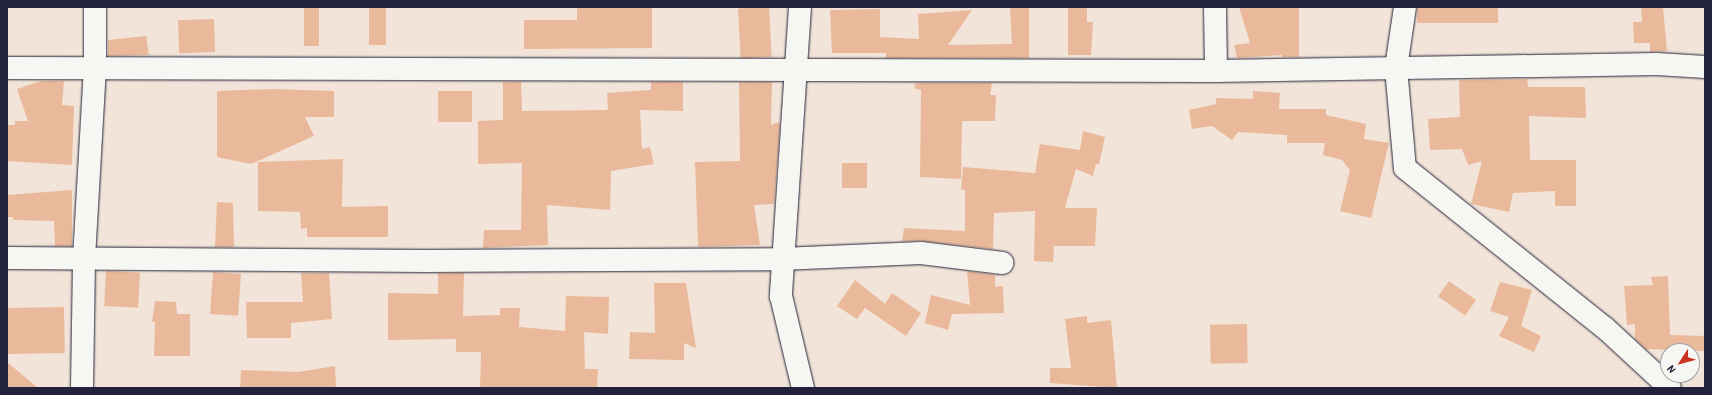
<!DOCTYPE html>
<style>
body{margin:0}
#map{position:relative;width:1712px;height:395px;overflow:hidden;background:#f2e4d8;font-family:"Patrick Hand",sans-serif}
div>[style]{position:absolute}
.building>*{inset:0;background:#eab99b;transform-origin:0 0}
.roads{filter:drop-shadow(0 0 1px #22223b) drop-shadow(0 0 1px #22223b)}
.minor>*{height:22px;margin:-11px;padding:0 11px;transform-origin:11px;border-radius:11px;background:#f6f6f2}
span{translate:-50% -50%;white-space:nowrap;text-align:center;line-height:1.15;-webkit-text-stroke:3px #f6f6f2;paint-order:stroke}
.frame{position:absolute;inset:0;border:8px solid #22223b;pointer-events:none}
.north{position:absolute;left:1660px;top:343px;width:40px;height:40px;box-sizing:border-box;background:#f6f6f2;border:1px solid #a1a1a9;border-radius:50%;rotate:234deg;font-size:11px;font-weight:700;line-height:16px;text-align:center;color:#22223b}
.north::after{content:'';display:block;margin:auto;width:14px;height:18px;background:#c8321e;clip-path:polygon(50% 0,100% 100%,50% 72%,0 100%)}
</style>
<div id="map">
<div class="building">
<i style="left:304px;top:7px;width:15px;height:39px"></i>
<i style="left:369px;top:7px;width:17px;height:38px"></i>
<i style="clip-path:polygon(577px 7px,652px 7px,652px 48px,524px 49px,524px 20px,577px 20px)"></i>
<i style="left:769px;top:7px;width:50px;height:31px;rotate:87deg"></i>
<i style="clip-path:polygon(1010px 7px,1029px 7px,1029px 58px,886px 58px,886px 53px,832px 53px,830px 10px,880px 9px,880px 37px,919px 39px,918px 14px,972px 10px,948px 45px,1012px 44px)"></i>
<i style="clip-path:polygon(1068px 7px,1087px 7px,1087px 22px,1093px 22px,1091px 55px,1068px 55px)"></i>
<i style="clip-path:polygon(1239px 7px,1299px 7px,1299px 57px,1282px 57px,1282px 55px,1237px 58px,1234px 45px,1250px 43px)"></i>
<i style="left:1417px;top:7px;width:81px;height:16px"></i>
<i style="clip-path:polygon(1641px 7px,1663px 7px,1667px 51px,1650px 52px,1650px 43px,1634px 43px,1633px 22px,1642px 22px)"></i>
<i style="left:214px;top:19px;width:33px;height:36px;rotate:88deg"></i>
<i style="clip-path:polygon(146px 36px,149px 55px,108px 56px,108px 40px)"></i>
<i style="clip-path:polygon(1527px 79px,1528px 87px,1585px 87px,1586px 118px,1529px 116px,1530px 160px,1576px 160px,1576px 206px,1555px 206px,1555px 191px,1513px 193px,1509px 212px,1471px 204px,1482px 161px,1468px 165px,1462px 149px,1430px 150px,1428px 119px,1460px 117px,1459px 80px)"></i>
<i style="clip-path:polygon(41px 81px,64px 81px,62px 105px,74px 106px,72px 165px,7px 161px,7px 125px,15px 125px,15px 121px,28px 121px,17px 89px)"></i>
<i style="clip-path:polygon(503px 82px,521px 82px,522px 111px,608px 110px,607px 93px,651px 90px,651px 82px,683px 82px,683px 111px,640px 110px,642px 149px,650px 147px,654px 164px,611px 171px,610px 210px,547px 205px,548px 245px,483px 248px,484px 230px,521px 230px,522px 163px,478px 164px,478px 121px,503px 120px)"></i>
<i style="clip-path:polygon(739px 82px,772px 82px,771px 125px,779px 122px,780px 125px,774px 204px,754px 205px,760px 245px,698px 247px,695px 162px,740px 161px)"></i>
<i style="clip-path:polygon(916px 83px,992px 83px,990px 95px,996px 95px,995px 121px,962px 121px,961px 179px,920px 177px,921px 90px,914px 88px)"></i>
<i style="clip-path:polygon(273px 89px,334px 91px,334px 117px,305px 117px,314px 136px,251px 164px,217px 157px,217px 91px)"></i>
<i style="left:438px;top:91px;width:34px;height:31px"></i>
<i style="clip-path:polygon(1253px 91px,1280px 93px,1279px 109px,1326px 109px,1326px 115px,1366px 124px,1364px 139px,1389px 143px,1371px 218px,1340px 211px,1350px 170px,1342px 160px,1323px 155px,1325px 143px,1287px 143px,1287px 135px,1238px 132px,1232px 140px,1212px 126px,1192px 129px,1189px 110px,1216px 104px,1216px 98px,1253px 99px)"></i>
<i style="clip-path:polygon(1083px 131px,1105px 137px,1099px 164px,1096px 164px,1093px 176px,1076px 169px,1065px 208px,1097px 208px,1095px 246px,1054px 246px,1053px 262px,1034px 261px,1035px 211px,994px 213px,993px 249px,923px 241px,902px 241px,904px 228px,965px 231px,965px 190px,961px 190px,963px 167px,1035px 173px,1040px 144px,1080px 150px)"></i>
<i style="clip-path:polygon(343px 159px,342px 207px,388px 206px,388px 237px,307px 237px,307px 228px,301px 229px,300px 212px,258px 211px,258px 162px)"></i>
<i style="left:842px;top:163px;width:25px;height:25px"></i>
<i style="clip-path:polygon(72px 190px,72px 246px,55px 246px,54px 221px,13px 220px,13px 217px,7px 217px,7px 195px)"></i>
<i style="clip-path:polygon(217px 202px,233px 203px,234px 247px,215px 247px)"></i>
<i style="left:106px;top:271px;width:34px;height:35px;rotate:3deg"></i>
<i style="clip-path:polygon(967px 271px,995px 275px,995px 287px,1003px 286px,1004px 313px,952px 314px,948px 330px,925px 323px,931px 295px,970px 305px)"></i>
<i style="left:213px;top:272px;width:28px;height:42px;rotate:4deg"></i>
<i style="clip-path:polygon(301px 273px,329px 273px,332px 319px,291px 323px,291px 338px,247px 338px,246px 302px,303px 302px)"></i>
<i style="clip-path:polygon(438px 273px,464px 273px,463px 316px,500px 315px,500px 308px,520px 308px,519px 327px,565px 331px,566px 296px,609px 297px,608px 334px,584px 332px,585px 369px,598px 369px,597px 388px,480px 388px,481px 352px,456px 352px,456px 339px,388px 340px,388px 293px,438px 294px)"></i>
<i style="clip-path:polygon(1668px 276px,1670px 335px,1705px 336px,1705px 351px,1646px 349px,1635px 339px,1635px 324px,1627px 325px,1624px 286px,1653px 285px,1651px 277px)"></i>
<i style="clip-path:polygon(855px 280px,885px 304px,892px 293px,921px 313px,906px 336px,865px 308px,857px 319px,837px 306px)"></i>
<i style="left:1449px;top:281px;width:33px;height:19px;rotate:35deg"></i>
<i style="clip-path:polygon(1500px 282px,1532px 290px,1521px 326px,1541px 336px,1534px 352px,1499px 336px,1509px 317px,1490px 311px)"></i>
<i style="clip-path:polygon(654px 283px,686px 283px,696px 348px,684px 343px,684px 360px,629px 359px,630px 332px,655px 333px)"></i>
<i style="clip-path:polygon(155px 301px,176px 302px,177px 314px,190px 314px,190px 356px,154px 356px,155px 322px,152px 322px)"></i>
<i style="left:64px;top:307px;width:46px;height:57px;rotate:89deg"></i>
<i style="clip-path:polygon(1087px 316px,1087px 323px,1111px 320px,1117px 388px,1050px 383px,1050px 368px,1071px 368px,1065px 319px)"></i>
<i style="left:1247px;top:324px;width:39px;height:37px;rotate:89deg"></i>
<i style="clip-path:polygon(7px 362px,38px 388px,7px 388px)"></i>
<i style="clip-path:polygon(335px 366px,336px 388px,240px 388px,241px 370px,298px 372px)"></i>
</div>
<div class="roads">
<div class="minor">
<i style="left:800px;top:7px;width:290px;rotate:93.8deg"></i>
<i style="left:781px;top:296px;width:95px;rotate:76.6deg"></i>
<i style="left:1215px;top:7px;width:64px;rotate:89.1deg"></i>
<i style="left:1405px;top:7px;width:62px;rotate:98.4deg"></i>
<i style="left:1396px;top:68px;width:100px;rotate:84.9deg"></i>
<i style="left:1405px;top:168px;width:256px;rotate:38.7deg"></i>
<i style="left:1605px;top:328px;width:88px;rotate:42.7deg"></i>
<i style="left:7px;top:68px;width:1209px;rotate:0.14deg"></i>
<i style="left:1216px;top:71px;width:441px;rotate:-0.9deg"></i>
<i style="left:1657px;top:64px;width:48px;rotate:3.6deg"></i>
<i style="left:7px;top:258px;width:419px;rotate:0.4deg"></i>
<i style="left:426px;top:261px;width:355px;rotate:-0.3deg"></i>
<i style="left:781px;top:259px;width:140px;rotate:-2.5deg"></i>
<i style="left:921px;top:253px;width:82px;rotate:7deg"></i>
<i style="left:82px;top:388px;width:130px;rotate:-89.1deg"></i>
<i style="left:84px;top:258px;width:190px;rotate:-86.7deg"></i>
<i style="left:95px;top:68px;width:61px;rotate:-90deg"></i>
</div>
</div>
<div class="frame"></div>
<div class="north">N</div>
</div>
